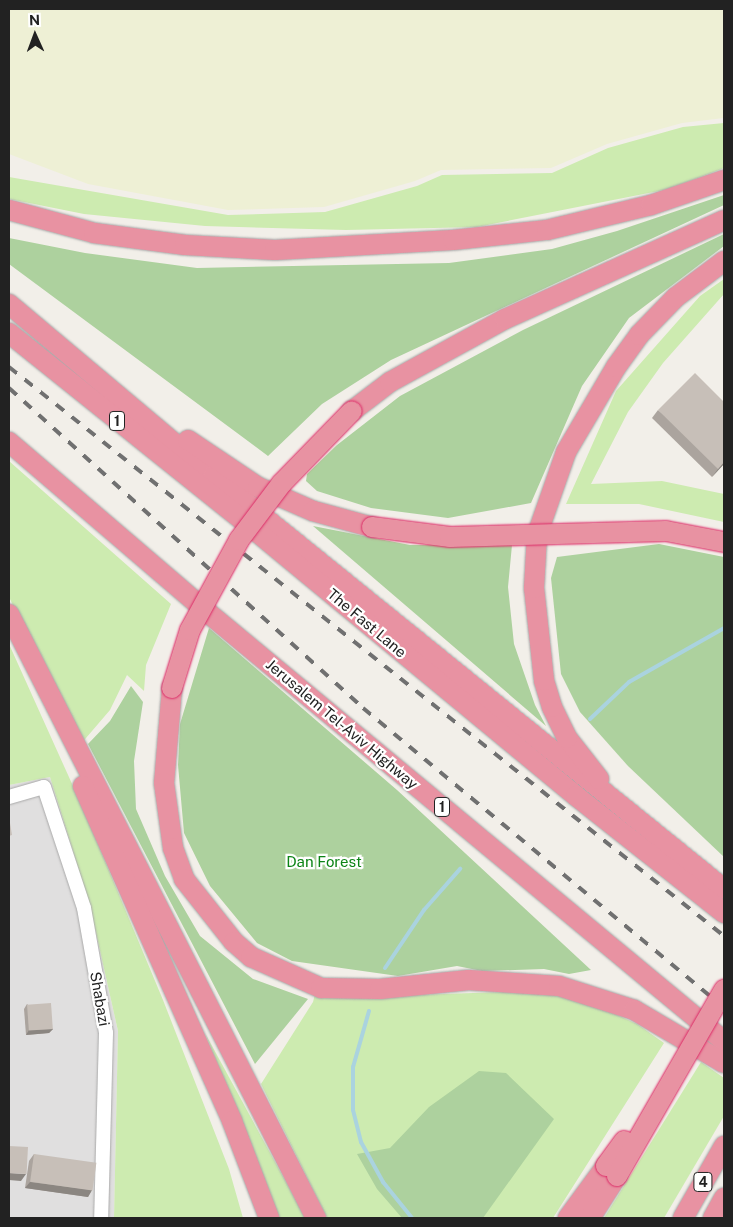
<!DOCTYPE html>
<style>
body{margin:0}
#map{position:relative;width:733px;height:1227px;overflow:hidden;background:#f2efe9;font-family:"Public Sans",sans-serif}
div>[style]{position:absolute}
.residential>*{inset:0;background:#e0dfdf}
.farmland>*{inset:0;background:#eef0d5}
.grass>*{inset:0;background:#cdebb0}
.forest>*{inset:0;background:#add19e}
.stream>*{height:4px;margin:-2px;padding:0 2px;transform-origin:2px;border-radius:2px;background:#aad3df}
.roads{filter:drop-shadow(0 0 1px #a9a9a9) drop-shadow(0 0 1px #a9a9a9)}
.minor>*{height:14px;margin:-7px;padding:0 7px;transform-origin:7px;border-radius:7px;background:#fff}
.highway>*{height:20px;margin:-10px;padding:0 10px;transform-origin:10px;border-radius:10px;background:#e892a2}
.rail>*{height:4px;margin-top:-2px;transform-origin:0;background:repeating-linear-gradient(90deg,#707070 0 10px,transparent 0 20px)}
.bridges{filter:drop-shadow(0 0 1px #dc2a67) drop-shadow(0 0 1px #dc2a67)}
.highway-bridge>*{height:20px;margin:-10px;padding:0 10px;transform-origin:10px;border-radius:10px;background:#e892a2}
.wall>*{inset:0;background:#aba49e}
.shaded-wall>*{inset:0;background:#8b8681}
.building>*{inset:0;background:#c7bfb8;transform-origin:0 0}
span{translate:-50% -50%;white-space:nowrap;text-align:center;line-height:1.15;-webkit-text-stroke:4.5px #fff;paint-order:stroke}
.shield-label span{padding:1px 4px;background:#fff;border:1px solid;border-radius:4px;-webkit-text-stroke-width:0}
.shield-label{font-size:14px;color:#222;font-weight:700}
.street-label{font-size:15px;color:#222}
.park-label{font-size:15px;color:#0c8416}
.frame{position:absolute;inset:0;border:10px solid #222;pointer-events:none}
.north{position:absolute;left:10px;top:10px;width:50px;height:50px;-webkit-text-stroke:4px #fff;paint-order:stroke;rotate:358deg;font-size:14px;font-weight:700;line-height:20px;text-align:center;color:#222}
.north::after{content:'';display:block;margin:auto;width:18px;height:22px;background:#222;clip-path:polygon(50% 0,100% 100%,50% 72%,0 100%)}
</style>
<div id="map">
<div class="residential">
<i style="clip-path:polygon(50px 777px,90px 906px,118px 1031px,114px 1218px,9px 1218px,9px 785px)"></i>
</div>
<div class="farmland">
<i style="clip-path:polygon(9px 9px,724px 9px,724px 118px,682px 123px,607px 144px,551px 168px,441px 170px,415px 181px,324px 207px,228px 210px,88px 184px,9px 154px)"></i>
</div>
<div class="grass">
<i style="clip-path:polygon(724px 123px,724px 168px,669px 189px,477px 227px,346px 230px,205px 226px,84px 214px,9px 199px,9px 177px,228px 215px,325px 212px,417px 186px,442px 175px,552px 173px,608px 148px,683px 127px)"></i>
<i style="clip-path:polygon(724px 279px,724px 294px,663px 363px,628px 412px,591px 484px,662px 481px,724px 494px,724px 522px,639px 504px,566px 504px,616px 391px,700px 296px)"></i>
<i style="clip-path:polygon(9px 461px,171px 604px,146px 665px,144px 691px,127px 675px,110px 710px,80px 745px,9px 597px)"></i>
<i style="clip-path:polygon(9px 644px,82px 806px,163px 1000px,229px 1169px,243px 1218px,114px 1218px,118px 1031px,90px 906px,50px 777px,9px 785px)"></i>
<i style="clip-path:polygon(529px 991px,566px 995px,595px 1005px,637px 1024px,664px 1043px,553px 1218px,327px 1218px,261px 1084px,313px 1002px,315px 994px,356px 997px)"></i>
<i style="clip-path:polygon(205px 1033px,286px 1182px,305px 1218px,279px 1218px)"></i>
<i style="clip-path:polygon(701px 1062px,724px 1078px,724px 1116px,664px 1218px,604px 1218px)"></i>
</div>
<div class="forest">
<i style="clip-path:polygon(724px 195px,724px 205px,391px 360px,322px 404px,268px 456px,9px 264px,9px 238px,85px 253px,197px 268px,449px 263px,552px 249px,617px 231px)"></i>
<i style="clip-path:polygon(724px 234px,724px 246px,629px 318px,582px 386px,531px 503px,448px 518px,371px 508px,317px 491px,306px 481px,307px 474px,337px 445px,400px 396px,523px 330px)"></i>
<i style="clip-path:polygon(313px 526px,410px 545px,512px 545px,508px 587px,514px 644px,535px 705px,546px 726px)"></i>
<i style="clip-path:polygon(659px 544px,724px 557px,724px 857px,628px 766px,580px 712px,561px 674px,551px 578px,557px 557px)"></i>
<i style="clip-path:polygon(209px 628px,397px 790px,591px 970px,569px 974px,544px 969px,482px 971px,457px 966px,398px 976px,292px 961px,257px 943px,210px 886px,184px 833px,178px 765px,180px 724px)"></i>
<i style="clip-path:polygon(131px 686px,143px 702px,134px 761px,136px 809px,165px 876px,200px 936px,253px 979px,308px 999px,255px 1064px,88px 744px,110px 721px)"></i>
<i style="clip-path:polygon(479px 1071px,506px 1073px,554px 1119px,483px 1218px,402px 1218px,377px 1189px,357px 1154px,390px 1148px,429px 1107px)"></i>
</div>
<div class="stream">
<i style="left:590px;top:719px;width:54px;rotate:-43.5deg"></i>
<i style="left:629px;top:682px;width:109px;rotate:-29.6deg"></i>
<i style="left:385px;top:968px;width:70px;rotate:-56.1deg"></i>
<i style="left:424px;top:910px;width:55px;rotate:-48.7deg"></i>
<i style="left:369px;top:1011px;width:58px;rotate:105.9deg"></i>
<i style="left:353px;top:1067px;width:43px;rotate:90deg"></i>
<i style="left:353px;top:1110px;width:33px;rotate:76deg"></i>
<i style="left:361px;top:1142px;width:46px;rotate:61.2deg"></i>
<i style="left:383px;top:1182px;width:46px;rotate:51.1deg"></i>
</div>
<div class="roads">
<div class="minor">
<i style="left:9px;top:797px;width:36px;rotate:-16deg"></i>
<i style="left:44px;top:787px;width:127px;rotate:71.7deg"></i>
<i style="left:84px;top:908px;width:127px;rotate:80deg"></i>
<i style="left:106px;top:1033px;width:185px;rotate:91.5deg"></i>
</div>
<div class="highway">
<i style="left:9px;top:210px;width:88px;rotate:15.1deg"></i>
<i style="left:94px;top:233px;width:92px;rotate:7.5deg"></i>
<i style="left:185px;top:245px;width:90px;rotate:3.2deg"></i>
<i style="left:275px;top:250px;width:178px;rotate:-3.2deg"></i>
<i style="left:453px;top:240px;width:95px;rotate:-6.1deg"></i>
<i style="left:547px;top:230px;width:107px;rotate:-13.5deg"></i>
<i style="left:651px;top:205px;width:77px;rotate:-18.9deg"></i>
<i style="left:9px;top:304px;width:267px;rotate:40.1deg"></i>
<i style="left:213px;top:476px;width:657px;rotate:38.95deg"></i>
<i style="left:9px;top:333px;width:310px;rotate:38.7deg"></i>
<i style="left:251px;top:527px;width:422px;rotate:39.6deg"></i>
<i style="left:576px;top:796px;width:189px;rotate:38.3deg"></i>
<i style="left:352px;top:411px;width:48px;rotate:-37.3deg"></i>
<i style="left:390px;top:382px;width:131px;rotate:-28.7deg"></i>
<i style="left:505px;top:319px;width:240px;rotate:-24.3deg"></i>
<i style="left:188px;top:440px;width:84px;rotate:33.9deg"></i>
<i style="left:258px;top:487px;width:60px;rotate:23.6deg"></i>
<i style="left:313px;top:511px;width:61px;rotate:15.2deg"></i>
<i style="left:9px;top:442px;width:261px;rotate:40.6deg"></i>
<i style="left:207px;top:612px;width:672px;rotate:39.69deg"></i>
<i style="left:9px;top:614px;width:678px;rotate:63.06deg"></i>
<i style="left:172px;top:688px;width:95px;rotate:94.8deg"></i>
<i style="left:164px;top:783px;width:66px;rotate:82.1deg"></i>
<i style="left:173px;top:848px;width:33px;rotate:70deg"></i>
<i style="left:184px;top:879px;width:80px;rotate:51.6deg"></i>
<i style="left:234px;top:942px;width:23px;rotate:41deg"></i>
<i style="left:251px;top:957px;width:77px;rotate:23.9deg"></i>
<i style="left:321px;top:988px;width:59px;rotate:1deg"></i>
<i style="left:380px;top:989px;width:89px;rotate:-5.8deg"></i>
<i style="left:469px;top:980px;width:90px;rotate:3.8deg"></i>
<i style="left:559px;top:986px;width:79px;rotate:17.7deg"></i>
<i style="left:634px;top:1010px;width:104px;rotate:30.5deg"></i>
<i style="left:599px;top:779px;width:52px;rotate:-128deg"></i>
<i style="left:567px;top:738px;width:34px;rotate:-116deg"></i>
<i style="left:552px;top:707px;width:28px;rotate:-107deg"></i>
<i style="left:544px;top:680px;width:93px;rotate:-96.2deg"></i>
<i style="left:534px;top:588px;width:53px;rotate:-86.8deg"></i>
<i style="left:537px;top:535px;width:88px;rotate:-70.7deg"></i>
<i style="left:566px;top:452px;width:99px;rotate:-59.5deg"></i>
<i style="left:616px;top:367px;width:39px;rotate:-54deg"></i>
<i style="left:639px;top:335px;width:53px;rotate:-45.8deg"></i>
<i style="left:676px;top:297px;width:60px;rotate:-36.9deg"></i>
<i style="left:83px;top:786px;width:367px;rotate:66deg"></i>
<i style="left:232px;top:1121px;width:104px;rotate:69.1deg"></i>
<i style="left:568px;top:1218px;width:64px;rotate:-53.8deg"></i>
<i style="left:590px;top:1218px;width:50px;rotate:-57.3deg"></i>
<i style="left:683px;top:1218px;width:83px;rotate:-60.3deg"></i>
<i style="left:713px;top:1218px;width:23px;rotate:-61deg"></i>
</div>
</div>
<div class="rail">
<i style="left:9px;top:367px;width:914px;rotate:38.51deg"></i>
<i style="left:9px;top:388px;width:477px;rotate:42.1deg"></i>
<i style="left:363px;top:708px;width:469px;rotate:39.7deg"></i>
</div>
<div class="bridges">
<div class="highway-bridge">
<i style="left:372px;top:527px;width:79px;rotate:7.3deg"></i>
<i style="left:450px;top:537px;width:216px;rotate:-1.6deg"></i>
<i style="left:666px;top:531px;width:59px;rotate:10.7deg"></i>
<i style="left:172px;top:688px;width:61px;rotate:-72.8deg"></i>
<i style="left:190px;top:630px;width:102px;rotate:-61.4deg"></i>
<i style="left:239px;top:540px;width:71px;rotate:-53deg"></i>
<i style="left:282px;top:483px;width:100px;rotate:-45.8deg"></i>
<i style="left:606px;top:1166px;width:31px;rotate:-54deg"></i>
<i style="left:617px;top:1176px;width:215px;rotate:-60.1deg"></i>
</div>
</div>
<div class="wall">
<i style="clip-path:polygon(658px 410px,724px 464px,712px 477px,652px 418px)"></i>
<i style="clip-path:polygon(27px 1004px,53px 1029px,49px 1033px,26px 1035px,24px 1009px)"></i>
<i style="clip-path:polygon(34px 1154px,92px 1190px,88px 1197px,25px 1188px,29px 1161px)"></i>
</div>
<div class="shaded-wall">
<i style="clip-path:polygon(724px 462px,724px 464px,712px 477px,718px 469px)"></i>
<i style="clip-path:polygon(53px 1029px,49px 1033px,26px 1035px,29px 1030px)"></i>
<i style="clip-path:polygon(9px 1173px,26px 1174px,21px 1181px,9px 1180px)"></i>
<i style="clip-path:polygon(30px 1182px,92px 1190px,88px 1197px,25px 1188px)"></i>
</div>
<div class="building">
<i style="clip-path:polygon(695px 373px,724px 402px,724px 462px,718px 469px,658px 410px)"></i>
<i style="clip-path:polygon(9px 817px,12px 835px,9px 836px)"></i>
<i style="left:51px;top:1003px;width:26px;height:24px;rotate:86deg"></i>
<i style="left:9px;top:1146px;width:19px;height:27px;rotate:3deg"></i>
<i style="left:34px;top:1154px;width:63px;height:28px;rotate:8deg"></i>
</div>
<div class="shield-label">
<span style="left:117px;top:421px">1</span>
<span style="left:442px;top:807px">1</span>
<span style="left:703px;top:1182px">4</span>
</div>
<div class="street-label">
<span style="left:367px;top:623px;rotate:40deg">The Fast Lane</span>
<span style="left:342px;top:724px;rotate:40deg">Jerusalem Tel-Aviv Highway</span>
<span style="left:100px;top:999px;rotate:80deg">Shabazi</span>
</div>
<div class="park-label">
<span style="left:324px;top:862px">Dan Forest</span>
</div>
<div class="frame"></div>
<div class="north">N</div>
</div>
